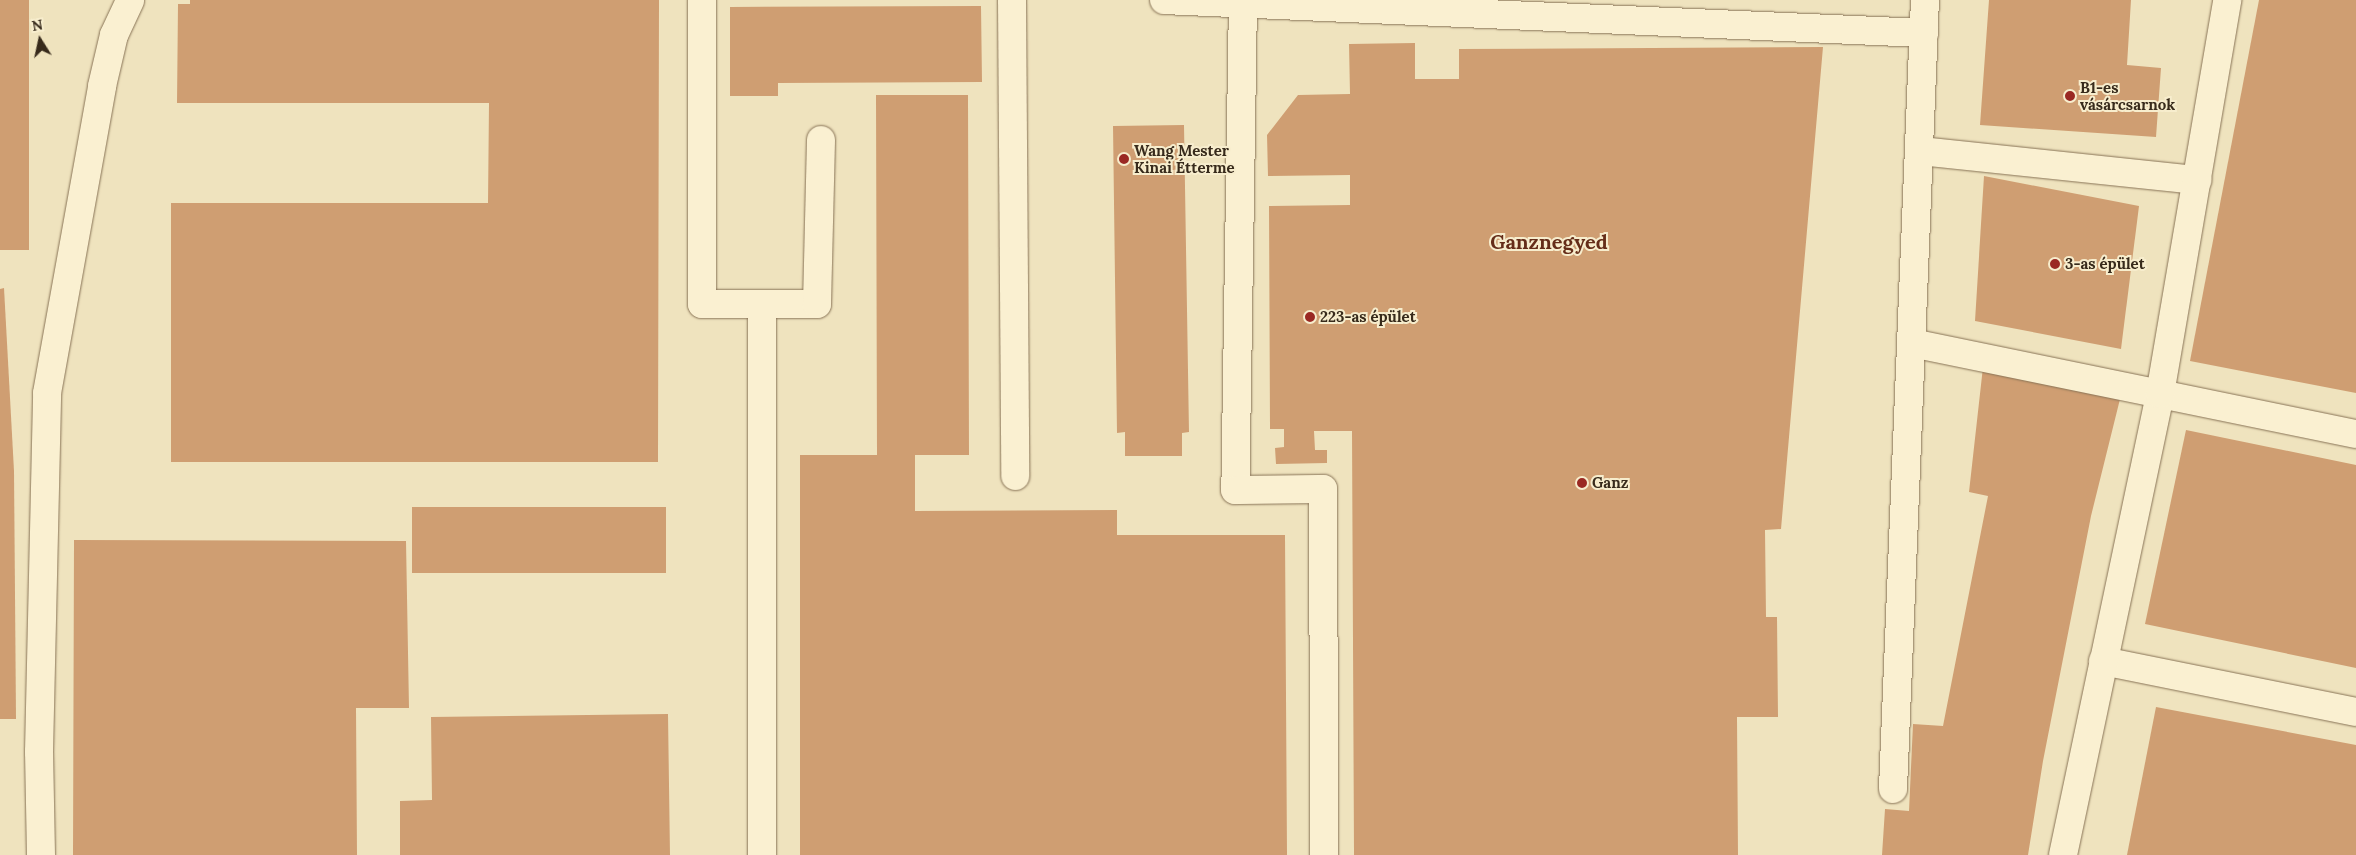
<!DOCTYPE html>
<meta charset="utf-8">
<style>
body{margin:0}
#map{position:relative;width:2356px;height:855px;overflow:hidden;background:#efe3be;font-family:Lora,serif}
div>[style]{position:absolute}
.building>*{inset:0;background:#cf9e72;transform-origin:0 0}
.roads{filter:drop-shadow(0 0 1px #887356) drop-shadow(0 0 1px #887356)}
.minor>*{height:28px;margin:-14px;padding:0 14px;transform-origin:14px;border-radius:14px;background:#faf0d1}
.dots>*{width:14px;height:14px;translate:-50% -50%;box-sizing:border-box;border:2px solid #f7edcd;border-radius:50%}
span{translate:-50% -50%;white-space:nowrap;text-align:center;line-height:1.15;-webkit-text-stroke:4px #f7edcd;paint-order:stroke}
.poi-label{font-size:15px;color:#372a1b;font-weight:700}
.left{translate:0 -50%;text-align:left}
.district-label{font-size:20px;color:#652d19;font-weight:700}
.north{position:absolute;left:15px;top:15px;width:50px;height:50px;-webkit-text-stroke:4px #f7edcd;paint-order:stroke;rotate:350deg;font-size:14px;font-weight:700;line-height:20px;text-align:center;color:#372a1b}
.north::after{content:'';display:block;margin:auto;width:18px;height:22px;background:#372a1b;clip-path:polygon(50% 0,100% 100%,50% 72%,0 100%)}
</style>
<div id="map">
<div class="building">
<i style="left:0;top:0;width:29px;height:250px"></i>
<i style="clip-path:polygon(190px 0,659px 0,658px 462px,171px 462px,171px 203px,488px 203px,489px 103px,177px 103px,178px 4px,190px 4px)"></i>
<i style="clip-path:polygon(1989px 0,2131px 0,2127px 65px,2161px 68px,2156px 137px,1980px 125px)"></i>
<i style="clip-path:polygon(2259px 0,2356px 0,2356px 393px,2190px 361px)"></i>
<i style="clip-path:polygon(981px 6px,982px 82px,778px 83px,778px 96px,730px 96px,730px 7px)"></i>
<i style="clip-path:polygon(1415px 43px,1415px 79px,1459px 79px,1459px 49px,1823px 47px,1781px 529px,1765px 530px,1766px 617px,1777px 617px,1778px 717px,1737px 717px,1738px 855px,1354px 855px,1352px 431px,1314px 431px,1315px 450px,1327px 450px,1327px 463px,1276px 464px,1275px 448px,1284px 447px,1284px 429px,1270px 429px,1269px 206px,1350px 205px,1350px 175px,1268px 176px,1267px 135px,1298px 95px,1350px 94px,1349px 44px)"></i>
<i style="clip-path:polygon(876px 95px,968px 95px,969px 455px,915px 455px,915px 511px,1117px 510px,1117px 535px,1285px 535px,1287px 855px,800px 855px,800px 455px,877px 455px)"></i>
<i style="clip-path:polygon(1184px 125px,1189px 432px,1182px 433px,1182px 456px,1125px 456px,1125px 432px,1117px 433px,1113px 126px)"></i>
<i style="clip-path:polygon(1984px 176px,2139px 206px,2121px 349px,1975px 321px)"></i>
<i style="clip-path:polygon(4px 288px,14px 471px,16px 719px,0 719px,0 289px)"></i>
<i style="clip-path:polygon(1983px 367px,2121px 395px,2091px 516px,2043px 761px,2028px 855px,1882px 855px,1885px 809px,1909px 811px,1913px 724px,1943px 726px,1988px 496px,1969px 492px)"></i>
<i style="clip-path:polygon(2186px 430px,2356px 465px,2356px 668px,2145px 624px)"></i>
<i style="left:412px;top:507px;width:254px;height:66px"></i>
<i style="clip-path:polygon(74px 540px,406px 541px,409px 708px,356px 708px,357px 855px,73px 855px)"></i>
<i style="clip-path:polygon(2156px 707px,2356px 745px,2356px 855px,2127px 855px)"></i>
<i style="clip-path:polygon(668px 714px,670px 855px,400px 855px,400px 801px,432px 800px,431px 717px)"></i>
</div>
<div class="roads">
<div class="minor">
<i style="left:702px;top:0;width:304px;rotate:90deg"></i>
<i style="left:702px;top:304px;width:115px"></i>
<i style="left:817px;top:304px;width:164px;rotate:-88.6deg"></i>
<i style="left:1012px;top:0;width:476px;rotate:89.6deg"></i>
<i style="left:1164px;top:0;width:761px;rotate:2.49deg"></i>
<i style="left:1243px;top:0;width:490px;rotate:90.9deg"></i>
<i style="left:1235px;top:490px;width:88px;rotate:-0.7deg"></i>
<i style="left:1323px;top:489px;width:366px;rotate:89.8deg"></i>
<i style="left:1920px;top:151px;width:279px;rotate:6deg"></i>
<i style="left:1912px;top:343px;width:453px;rotate:11.6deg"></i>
<i style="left:2103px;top:661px;width:258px;rotate:11.4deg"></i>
<i style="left:1893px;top:789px;width:790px;rotate:-87.68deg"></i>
<i style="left:41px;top:855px;width:103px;rotate:-91.1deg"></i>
<i style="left:39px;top:752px;width:359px;rotate:-88.7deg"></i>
<i style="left:47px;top:393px;width:312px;rotate:-79.8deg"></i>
<i style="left:102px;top:86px;width:52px;rotate:-76.8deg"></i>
<i style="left:114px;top:35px;width:38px;rotate:-65deg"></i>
<i style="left:762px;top:855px;width:551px;rotate:-90deg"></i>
<i style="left:2063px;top:855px;width:471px;rotate:-78.1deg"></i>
<i style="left:2160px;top:394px;width:400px;rotate:-80.3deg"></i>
</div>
</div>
<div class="dots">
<i style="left:2070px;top:96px;background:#9a2923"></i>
<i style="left:1124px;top:159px;background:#9a2923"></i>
<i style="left:2055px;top:264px;background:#9a2923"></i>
<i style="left:1310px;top:317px;background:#9a2923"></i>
<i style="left:1582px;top:483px;background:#9a2923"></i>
</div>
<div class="poi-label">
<span class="left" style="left:2080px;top:96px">B1-es<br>vásárcsarnok</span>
<span class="left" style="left:1134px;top:159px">Wang Mester<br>Kinai Étterme</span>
<span class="left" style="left:2065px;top:264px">3-as épület</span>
<span class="left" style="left:1320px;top:317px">223-as épület</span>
<span class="left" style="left:1592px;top:483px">Ganz</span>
</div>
<div class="district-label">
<span style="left:1549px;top:241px">Ganznegyed</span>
</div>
<div class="north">N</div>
</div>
